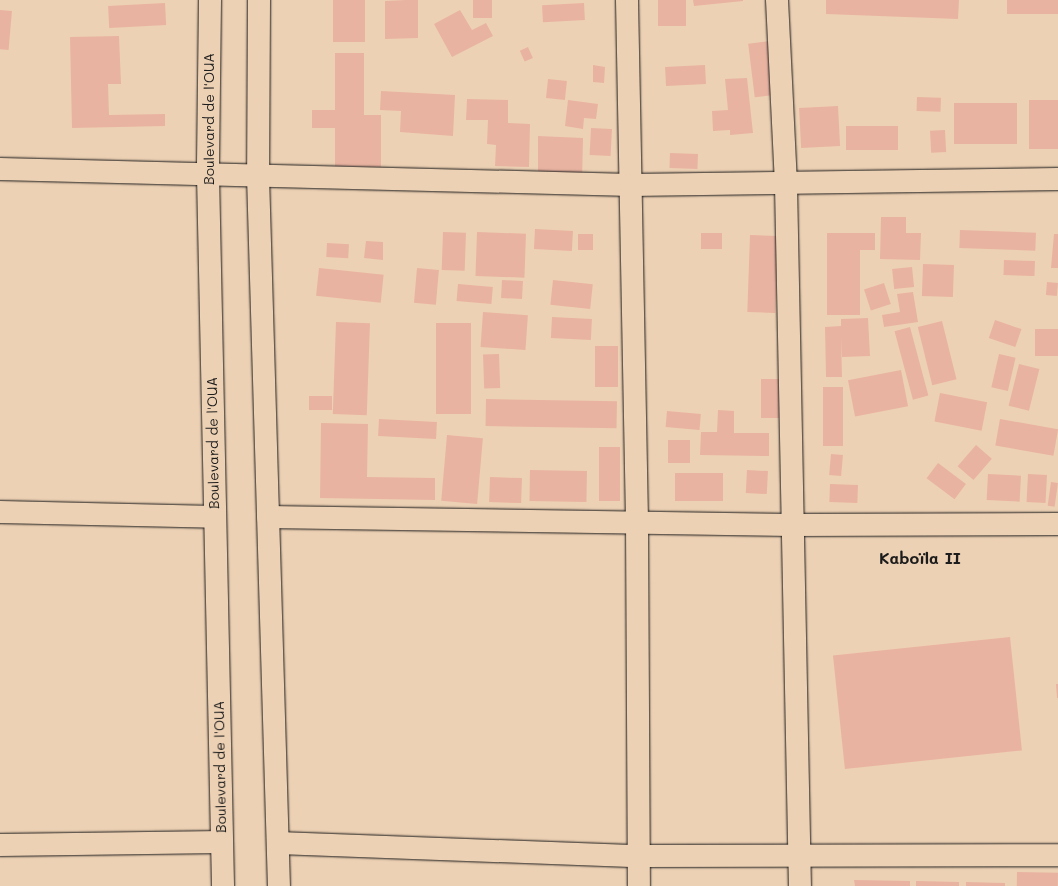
<!DOCTYPE html>
<meta charset="utf-8">
<style>
body{margin:0}
#map{position:relative;width:1058px;height:886px;overflow:hidden;background:#edd1b4;font-family:Mali,sans-serif}
div>[style]{position:absolute}
.building>*{inset:0;background:#e9b3a1;transform-origin:0 0}
.roads{filter:drop-shadow(0 0 1px #1c1c1c) drop-shadow(0 0 1px #1c1c1c)}
.minor>*{height:22px;margin:-11px;padding:0 11px;transform-origin:11px;border-radius:11px;background:#edd1b4}
.secondary>*{height:22px;margin:-11px;padding:0 11px;transform-origin:11px;border-radius:11px;background:#edd1b4}
span{translate:-50% -50%;white-space:nowrap;text-align:center;line-height:1.15;-webkit-text-stroke:3px #edd1b4;paint-order:stroke}
.street-label{font-size:14px;color:#1c1c1c}
.quarter-label{font-size:16px;color:#1c1c1c;font-weight:700}
</style>
<div id="map">
<div class="building">
<i style="left:333px;top:0;width:32px;height:42px"></i>
<i style="clip-path:polygon(406px 0,418px 0,418px 38px,385px 39px,385px 1px)"></i>
<i style="left:473px;top:0;width:19px;height:18px"></i>
<i style="left:658px;top:0;width:28px;height:26px"></i>
<i style="clip-path:polygon(693px 0,743px 0,743px 1px,694px 6px)"></i>
<i style="clip-path:polygon(826px 0,959px 0,958px 19px,826px 14px)"></i>
<i style="left:1007px;top:0;width:51px;height:14px"></i>
<i style="left:165px;top:3px;width:22px;height:57px;rotate:87deg"></i>
<i style="left:584px;top:3px;width:17px;height:42px;rotate:87deg"></i>
<i style="left:0;top:10px;width:12px;height:39px;rotate:5deg"></i>
<i style="clip-path:polygon(460px 10px,472px 30px,486px 23px,493px 36px,452px 57px,434px 24px)"></i>
<i style="clip-path:polygon(119px 36px,121px 84px,108px 84px,109px 115px,165px 114px,165px 126px,72px 128px,70px 37px)"></i>
<i style="left:770px;top:41px;width:54px;height:22px;rotate:83deg"></i>
<i style="left:528px;top:47px;width:12px;height:9px;rotate:66deg"></i>
<i style="clip-path:polygon(335px 53px,364px 53px,364px 115px,381px 115px,381px 167px,335px 166px,335px 128px,312px 128px,312px 110px,335px 110px)"></i>
<i style="clip-path:polygon(593px 65px,605px 67px,604px 83px,593px 82px)"></i>
<i style="left:705px;top:65px;width:19px;height:40px;rotate:87deg"></i>
<i style="clip-path:polygon(747px 78px,753px 133px,730px 135px,730px 130px,713px 131px,712px 111px,728px 110px,725px 79px)"></i>
<i style="left:548px;top:79px;width:19px;height:19px;rotate:6deg"></i>
<i style="clip-path:polygon(381px 91px,455px 95px,453px 136px,400px 132px,401px 111px,380px 110px)"></i>
<i style="left:917px;top:97px;width:24px;height:14px;rotate:2deg"></i>
<i style="clip-path:polygon(467px 99px,508px 100px,508px 123px,530px 124px,529px 167px,495px 166px,496px 145px,487px 144px,488px 120px,466px 120px)"></i>
<i style="clip-path:polygon(568px 100px,598px 104px,596px 119px,584px 118px,583px 129px,565px 126px)"></i>
<i style="left:1058px;top:100px;width:49px;height:29px;rotate:90deg"></i>
<i style="left:954px;top:103px;width:63px;height:41px"></i>
<i style="left:838px;top:106px;width:40px;height:39px;rotate:87deg"></i>
<i style="left:898px;top:126px;width:24px;height:52px;rotate:90deg"></i>
<i style="left:591px;top:128px;width:21px;height:27px;rotate:3deg"></i>
<i style="left:945px;top:130px;width:22px;height:15px;rotate:87deg"></i>
<i style="clip-path:polygon(538px 136px,583px 138px,582px 183px,551px 182px,551px 172px,538px 171px)"></i>
<i style="left:670px;top:153px;width:28px;height:15px;rotate:2deg"></i>
<i style="clip-path:polygon(881px 217px,906px 217px,906px 233px,921px 233px,920px 260px,880px 259px)"></i>
<i style="left:535px;top:229px;width:38px;height:20px;rotate:3deg"></i>
<i style="left:960px;top:230px;width:76px;height:18px;rotate:2deg"></i>
<i style="left:443px;top:232px;width:23px;height:38px;rotate:2deg"></i>
<i style="left:477px;top:232px;width:49px;height:44px;rotate:2deg"></i>
<i style="left:722px;top:233px;width:16px;height:21px;rotate:90deg"></i>
<i style="clip-path:polygon(827px 233px,875px 233px,875px 250px,860px 250px,860px 315px,827px 315px)"></i>
<i style="left:578px;top:234px;width:15px;height:16px"></i>
<i style="clip-path:polygon(1054px 234px,1058px 234px,1058px 268px,1051px 268px)"></i>
<i style="left:750px;top:235px;width:28px;height:77px;rotate:2deg"></i>
<i style="clip-path:polygon(366px 241px,383px 242px,383px 260px,364px 258px)"></i>
<i style="left:327px;top:243px;width:22px;height:14px;rotate:3deg"></i>
<i style="left:1004px;top:260px;width:31px;height:15px;rotate:2deg"></i>
<i style="left:923px;top:264px;width:31px;height:32px;rotate:2deg"></i>
<i style="left:912px;top:267px;width:20px;height:20px;rotate:84deg"></i>
<i style="left:319px;top:268px;width:65px;height:28px;rotate:6deg"></i>
<i style="left:417px;top:268px;width:22px;height:35px;rotate:5deg"></i>
<i style="left:502px;top:280px;width:21px;height:18px;rotate:3deg"></i>
<i style="left:553px;top:280px;width:40px;height:25px;rotate:6deg"></i>
<i style="left:1047px;top:282px;width:11px;height:13px;rotate:5deg"></i>
<i style="left:884px;top:283px;width:22px;height:21px;rotate:72deg"></i>
<i style="left:458px;top:284px;width:35px;height:17px;rotate:5deg"></i>
<i style="clip-path:polygon(913px 292px,918px 322px,884px 327px,882px 315px,900px 312px,897px 294px)"></i>
<i style="left:483px;top:312px;width:45px;height:35px;rotate:4deg"></i>
<i style="left:552px;top:317px;width:40px;height:21px;rotate:3deg"></i>
<i style="clip-path:polygon(868px 318px,870px 356px,842px 357px,841px 337px,842px 377px,826px 377px,825px 327px,841px 326px,841px 319px)"></i>
<i style="left:995px;top:320px;width:28px;height:19px;rotate:19deg"></i>
<i style="left:942px;top:321px;width:60px;height:25px;rotate:76deg"></i>
<i style="left:336px;top:322px;width:34px;height:92px;rotate:2deg"></i>
<i style="left:436px;top:323px;width:35px;height:91px"></i>
<i style="left:910px;top:327px;width:71px;height:16px;rotate:75deg"></i>
<i style="left:1035px;top:329px;width:23px;height:27px"></i>
<i style="left:595px;top:346px;width:23px;height:41px"></i>
<i style="left:499px;top:354px;width:34px;height:16px;rotate:88deg"></i>
<i style="left:999px;top:354px;width:17px;height:34px;rotate:13deg"></i>
<i style="left:1019px;top:364px;width:21px;height:43px;rotate:14deg"></i>
<i style="left:901px;top:370px;width:37px;height:54px;rotate:79deg"></i>
<i style="left:761px;top:379px;width:19px;height:39px"></i>
<i style="left:823px;top:387px;width:20px;height:59px"></i>
<i style="left:940px;top:393px;width:48px;height:29px;rotate:11deg"></i>
<i style="left:309px;top:396px;width:23px;height:14px"></i>
<i style="left:486px;top:399px;width:131px;height:27px;rotate:1deg"></i>
<i style="clip-path:polygon(718px 410px,734px 411px,734px 433px,769px 433px,769px 456px,700px 455px,701px 432px,717px 432px)"></i>
<i style="left:667px;top:411px;width:34px;height:16px;rotate:5deg"></i>
<i style="left:379px;top:419px;width:58px;height:17px;rotate:3deg"></i>
<i style="left:1000px;top:419px;width:59px;height:27px;rotate:10deg"></i>
<i style="clip-path:polygon(321px 423px,368px 424px,367px 477px,435px 478px,435px 500px,320px 498px)"></i>
<i style="left:447px;top:435px;width:36px;height:66px;rotate:5deg"></i>
<i style="left:668px;top:440px;width:22px;height:23px"></i>
<i style="left:976px;top:445px;width:21px;height:28px;rotate:41deg"></i>
<i style="left:599px;top:447px;width:21px;height:54px"></i>
<i style="left:831px;top:454px;width:12px;height:21px;rotate:5deg"></i>
<i style="left:938px;top:463px;width:35px;height:19px;rotate:37deg"></i>
<i style="left:530px;top:470px;width:57px;height:31px;rotate:1deg"></i>
<i style="left:747px;top:470px;width:21px;height:23px;rotate:3deg"></i>
<i style="left:675px;top:473px;width:48px;height:28px"></i>
<i style="left:988px;top:474px;width:33px;height:26px;rotate:3deg"></i>
<i style="left:1028px;top:474px;width:19px;height:28px;rotate:3deg"></i>
<i style="left:490px;top:477px;width:32px;height:25px;rotate:2deg"></i>
<i style="left:1051px;top:482px;width:7px;height:24px;rotate:8deg"></i>
<i style="left:830px;top:484px;width:28px;height:18px;rotate:2deg"></i>
<i style="left:1010px;top:637px;width:114px;height:178px;rotate:84deg"></i>
<i style="clip-path:polygon(1056px 684px,1058px 684px,1058px 698px,1057px 698px)"></i>
<i style="left:1017px;top:872px;width:41px;height:14px;rotate:1deg"></i>
<i style="clip-path:polygon(854px 880px,910px 881px,910px 886px,855px 886px)"></i>
<i style="clip-path:polygon(916px 881px,959px 882px,959px 886px,916px 886px)"></i>
<i style="clip-path:polygon(966px 882px,1005px 883px,1005px 886px,966px 886px)"></i>
</div>
<div class="roads">
<div class="minor">
<i style="left:627px;top:0;width:521px;rotate:88.9deg"></i>
<i style="left:637px;top:521px;width:365px;rotate:89.7deg"></i>
<i style="left:777px;top:0;width:185px;rotate:87.2deg"></i>
<i style="left:786px;top:185px;width:701px;rotate:88.86deg"></i>
<i style="left:0;top:169px;width:631px;rotate:1.45deg"></i>
<i style="left:631px;top:185px;width:427px;rotate:-0.8deg"></i>
<i style="left:0;top:512px;width:215px;rotate:1.3deg"></i>
<i style="left:268px;top:517px;width:523px;rotate:0.88deg"></i>
<i style="left:791px;top:525px;width:267px;rotate:-0.2deg"></i>
<i style="left:278px;top:843px;width:360px;rotate:2.1deg"></i>
<i style="left:638px;top:856px;width:420px;rotate:-0.1deg"></i>
<i style="left:0;top:845px;width:222px;rotate:-0.8deg"></i>
</div>
<div class="secondary">
<i style="left:210px;top:0;width:175px;rotate:90.7deg"></i>
<i style="left:208px;top:175px;width:711px;rotate:88.79deg"></i>
<i style="left:259px;top:0;width:176px;rotate:90.3deg"></i>
<i style="left:258px;top:176px;width:710px;rotate:88.31deg"></i>
</div>
</div>
<div class="street-label">
<span style="left:209px;top:119px;rotate:-90deg">Boulevard de l'OUA</span>
<span style="left:213px;top:443px;rotate:-91deg">Boulevard de l'OUA</span>
<span style="left:220px;top:767px;rotate:-91deg">Boulevard de l'OUA</span>
</div>
<div class="quarter-label">
<span style="left:920px;top:558px">Kaboïla II</span>
</div>
</div>
